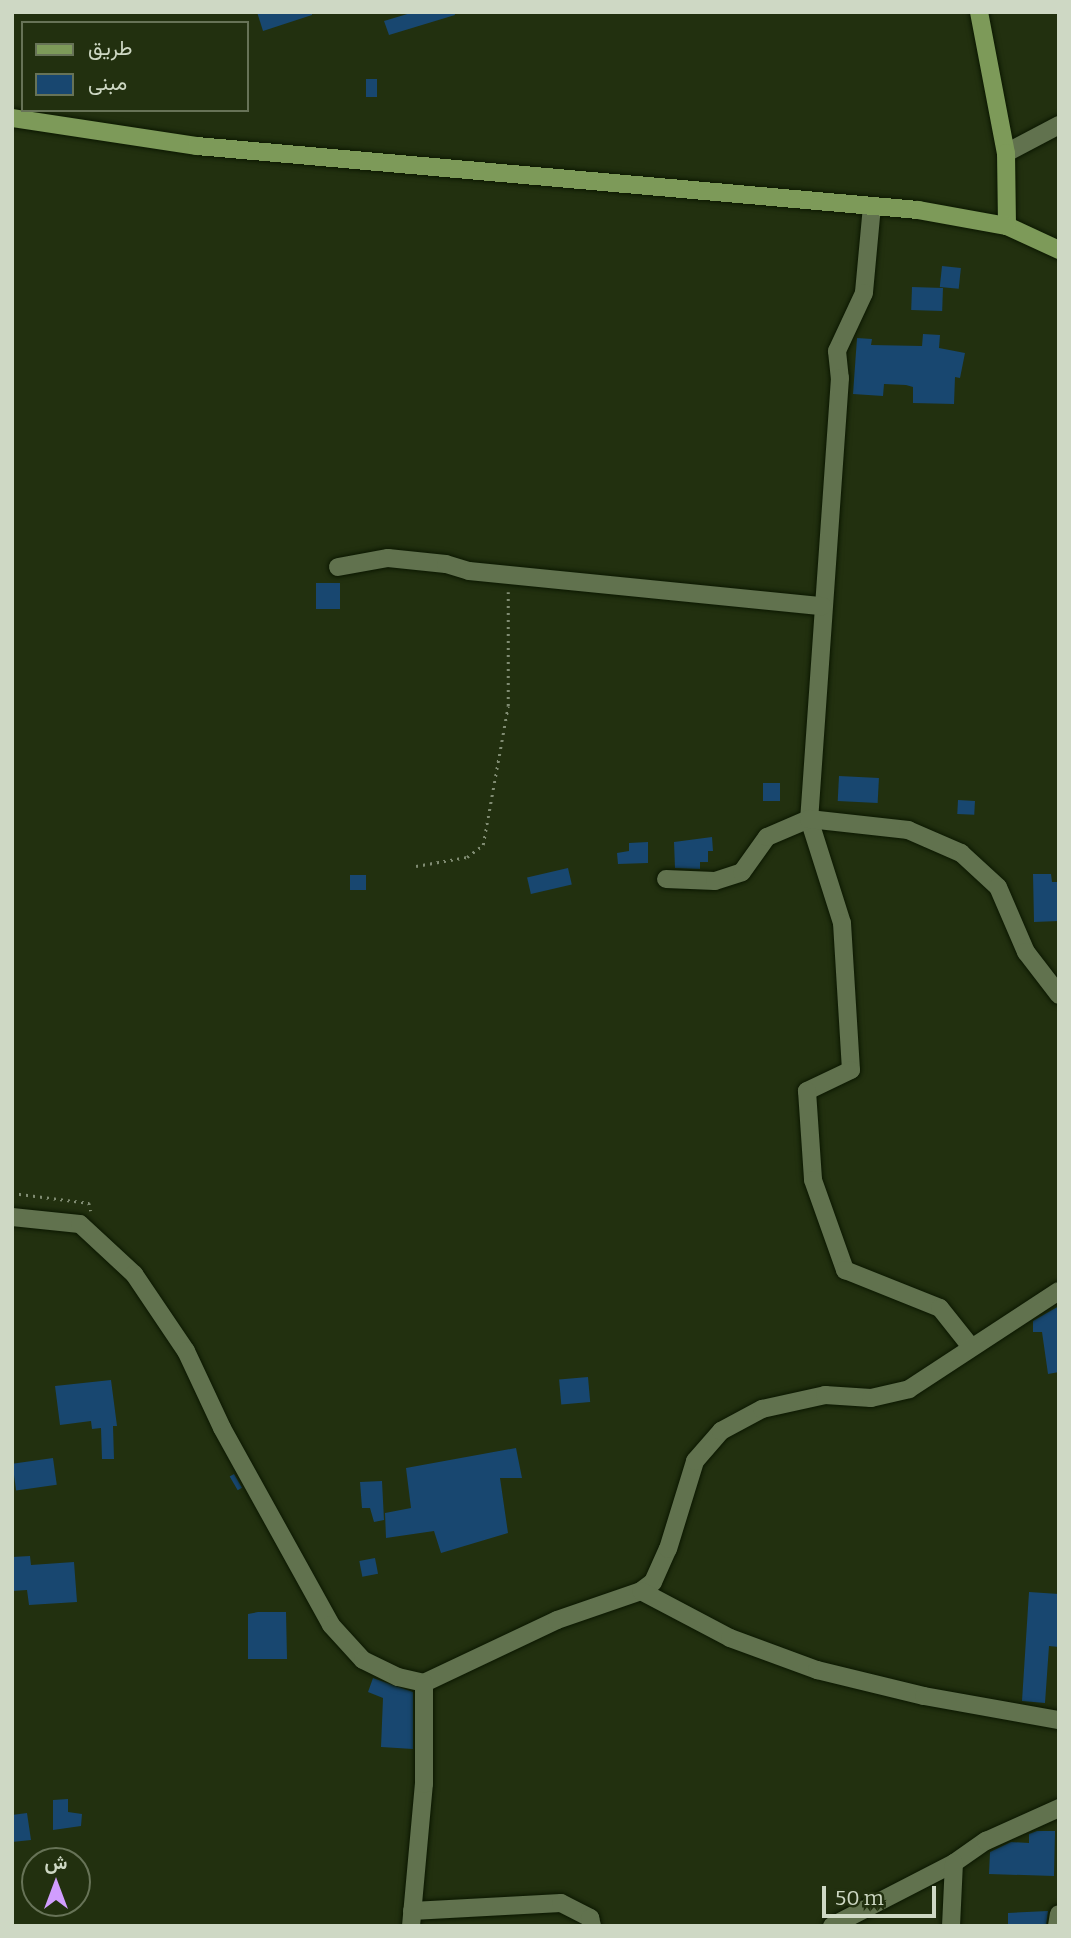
<!DOCTYPE html>
<meta charset="utf-8">
<style>
body{margin:0}
#map{position:relative;width:1071px;height:1938px;overflow:hidden;background:#22300f;font-family:Bitter,Vazirmatn,serif}
div>[style]{position:absolute}
.building>*{inset:0;background:#184770;transform-origin:0 0}
.path>*{height:2.5px;margin-top:-1.25px;transform-origin:0;background:repeating-linear-gradient(90deg,#808c72 0 2px,transparent 0 7px)}
.roads{filter:drop-shadow(0 0 2px #0b1700) drop-shadow(0 0 2px #0b1700)}
.minor>*{height:18px;margin:-9px;padding:0 9px;transform-origin:9px;border-radius:9px;background:#61724e}
.major>*{height:18px;margin:-9px;padding:0 9px;transform-origin:9px;border-radius:9px;background:#7d9a59}
span{translate:-50% -50%;white-space:nowrap;text-align:center;line-height:1.15;-webkit-text-stroke:7px #22300f;paint-order:stroke}
.frame{position:absolute;inset:0;border:14px solid #ced8c4;pointer-events:none}
.legend{position:absolute;left:21px;top:21px;width:228px;height:91px;box-sizing:border-box;background:#22300f;border:2px solid #677357;margin:0;padding:9px 12px;list-style:none;font-size:21px;color:#ced8c4}
.legend li{display:flex;align-items:center;gap:14px;height:35px}
.legend b{width:35px;border:2px solid #677357}
.north{position:absolute;left:21px;top:1847px;width:70px;height:70px;box-sizing:border-box;background:#22300f;border:2px solid #677357;border-radius:50%;rotate:0deg;font-size:19px;font-weight:700;line-height:28px;text-align:center;color:#ced8c4}
.north::after{content:'';display:block;margin:auto;width:24px;height:32px;background:#d19dfe;clip-path:polygon(50% 0,100% 100%,50% 72%,0 100%)}
.scale{position:absolute;left:822px;top:1886px;width:114px;height:32px;box-sizing:border-box;border:4px solid #ced8c4;border-top:0;padding-left:9px;font-size:21px;line-height:24px;white-space:nowrap;color:#ced8c4;-webkit-text-stroke:5px #22300f;paint-order:stroke}
</style>
<div id="map">
<div class="building">
<i style="clip-path:polygon(257px 12px,312px 12px,312px 15px,263px 31px)"></i>
<i style="clip-path:polygon(414px 12px,454px 12px,455px 15px,389px 35px,384px 21px)"></i>
<i style="left:366px;top:79px;width:11px;height:18px"></i>
<i style="left:942px;top:266px;width:19px;height:21px;rotate:6deg"></i>
<i style="left:912px;top:287px;width:31px;height:23px;rotate:2deg"></i>
<i style="clip-path:polygon(923px 334px,940px 335px,939px 348px,965px 353px,960px 378px,955px 377px,954px 404px,913px 403px,913px 387px,906px 385px,884px 384px,883px 396px,853px 394px,857px 338px,872px 339px,871px 345px,922px 346px)"></i>
<i style="left:316px;top:583px;width:24px;height:26px"></i>
<i style="left:839px;top:776px;width:40px;height:25px;rotate:3deg"></i>
<i style="left:763px;top:783px;width:17px;height:18px"></i>
<i style="left:958px;top:800px;width:17px;height:14px;rotate:3deg"></i>
<i style="clip-path:polygon(712px 837px,713px 851px,708px 851px,708px 862px,700px 862px,700px 869px,675px 868px,674px 842px)"></i>
<i style="clip-path:polygon(648px 842px,648px 863px,618px 864px,617px 853px,629px 851px,629px 843px)"></i>
<i style="left:568px;top:868px;width:17px;height:42px;rotate:77deg"></i>
<i style="clip-path:polygon(1033px 874px,1051px 874px,1052px 882px,1059px 882px,1059px 921px,1034px 922px)"></i>
<i style="left:350px;top:875px;width:16px;height:15px"></i>
<i style="clip-path:polygon(1059px 1306px,1059px 1372px,1048px 1374px,1042px 1332px,1033px 1332px,1033px 1321px)"></i>
<i style="left:588px;top:1377px;width:25px;height:29px;rotate:85deg"></i>
<i style="clip-path:polygon(111px 1380px,117px 1426px,113px 1426px,114px 1459px,102px 1459px,101px 1428px,92px 1429px,91px 1421px,60px 1425px,55px 1386px)"></i>
<i style="clip-path:polygon(516px 1448px,522px 1478px,500px 1478px,508px 1533px,441px 1553px,434px 1531px,386px 1538px,385px 1513px,411px 1508px,406px 1468px)"></i>
<i style="left:53px;top:1458px;width:27px;height:41px;rotate:82deg"></i>
<i style="left:234px;top:1474px;width:16px;height:5px;rotate:60deg"></i>
<i style="clip-path:polygon(382px 1481px,384px 1520px,374px 1522px,370px 1508px,362px 1508px,360px 1482px)"></i>
<i style="clip-path:polygon(30px 1556px,31px 1565px,74px 1562px,77px 1602px,29px 1605px,27px 1590px,12px 1591px,12px 1557px)"></i>
<i style="left:375px;top:1558px;width:16px;height:16px;rotate:79deg"></i>
<i style="clip-path:polygon(1029px 1592px,1059px 1594px,1059px 1647px,1049px 1646px,1045px 1703px,1022px 1701px)"></i>
<i style="clip-path:polygon(258px 1612px,286px 1612px,287px 1659px,248px 1659px,248px 1614px)"></i>
<i style="clip-path:polygon(373px 1678px,413px 1692px,413px 1749px,381px 1747px,383px 1698px,368px 1692px)"></i>
<i style="clip-path:polygon(68px 1799px,68px 1812px,82px 1814px,81px 1826px,53px 1830px,53px 1800px)"></i>
<i style="clip-path:polygon(27px 1813px,31px 1840px,12px 1842px,12px 1815px)"></i>
<i style="clip-path:polygon(1037px 1831px,1055px 1831px,1054px 1876px,989px 1874px,990px 1852px,1011px 1842px,1029px 1843px,1029px 1834px)"></i>
<i style="clip-path:polygon(1048px 1911px,1046px 1926px,1008px 1926px,1008px 1913px)"></i>
</div>
<div class="path">
<i style="left:416px;top:866px;width:52px;rotate:-10deg"></i>
<i style="left:467px;top:857px;width:20px;rotate:-37deg"></i>
<i style="left:483px;top:845px;width:141px;rotate:-79.8deg"></i>
<i style="left:508px;top:706px;width:114px;rotate:-90deg"></i>
<i style="left:12px;top:1193px;width:78px;rotate:7.4deg"></i>
<i style="left:89px;top:1203px;width:8px;rotate:76deg"></i>
</div>
<div class="roads">
<div class="minor">
<i style="left:1006px;top:153px;width:60px;rotate:-27.8deg"></i>
<i style="left:872px;top:206px;width:87px;rotate:95.3deg"></i>
<i style="left:864px;top:293px;width:64px;rotate:115deg"></i>
<i style="left:837px;top:351px;width:27px;rotate:84deg"></i>
<i style="left:840px;top:378px;width:442px;rotate:94deg"></i>
<i style="left:809px;top:819px;width:109px;rotate:72.4deg"></i>
<i style="left:842px;top:923px;width:147px;rotate:86.5deg"></i>
<i style="left:851px;top:1070px;width:49px;rotate:154.5deg"></i>
<i style="left:807px;top:1091px;width:89px;rotate:86.1deg"></i>
<i style="left:813px;top:1180px;width:96px;rotate:70.4deg"></i>
<i style="left:845px;top:1270px;width:102px;rotate:21.8deg"></i>
<i style="left:940px;top:1308px;width:50px;rotate:51.5deg"></i>
<i style="left:338px;top:567px;width:51px;rotate:-10.2deg"></i>
<i style="left:388px;top:558px;width:58px;rotate:5.9deg"></i>
<i style="left:446px;top:564px;width:24px;rotate:17deg"></i>
<i style="left:469px;top:571px;width:355px;rotate:5.7deg"></i>
<i style="left:666px;top:879px;width:49px;rotate:2.3deg"></i>
<i style="left:715px;top:881px;width:28px;rotate:-18deg"></i>
<i style="left:742px;top:872px;width:43px;rotate:-54.5deg"></i>
<i style="left:767px;top:837px;width:46px;rotate:-23.2deg"></i>
<i style="left:809px;top:819px;width:100px;rotate:6.3deg"></i>
<i style="left:908px;top:830px;width:58px;rotate:23.5deg"></i>
<i style="left:961px;top:853px;width:50px;rotate:42.6deg"></i>
<i style="left:998px;top:887px;width:71px;rotate:66.7deg"></i>
<i style="left:1026px;top:952px;width:54px;rotate:52.5deg"></i>
<i style="left:12px;top:1217px;width:68px;rotate:5.9deg"></i>
<i style="left:80px;top:1224px;width:74px;rotate:42.8deg"></i>
<i style="left:134px;top:1274px;width:93px;rotate:56deg"></i>
<i style="left:186px;top:1351px;width:85px;rotate:64.9deg"></i>
<i style="left:222px;top:1428px;width:225px;rotate:61deg"></i>
<i style="left:331px;top:1625px;width:47px;rotate:47.6deg"></i>
<i style="left:363px;top:1660px;width:39px;rotate:26deg"></i>
<i style="left:398px;top:1677px;width:27px;rotate:13deg"></i>
<i style="left:424px;top:1683px;width:147px;rotate:-25.3deg"></i>
<i style="left:557px;top:1620px;width:89px;rotate:-19deg"></i>
<i style="left:641px;top:1591px;width:15px;rotate:-37deg"></i>
<i style="left:653px;top:1582px;width:36px;rotate:-66deg"></i>
<i style="left:668px;top:1549px;width:92px;rotate:-72.9deg"></i>
<i style="left:695px;top:1461px;width:40px;rotate:-49deg"></i>
<i style="left:721px;top:1431px;width:47px;rotate:-28.2deg"></i>
<i style="left:762px;top:1409px;width:65px;rotate:-12.5deg"></i>
<i style="left:825px;top:1395px;width:46px;rotate:3.7deg"></i>
<i style="left:871px;top:1398px;width:39px;rotate:-13deg"></i>
<i style="left:909px;top:1389px;width:179px;rotate:-33.2deg"></i>
<i style="left:641px;top:1591px;width:101px;rotate:27.8deg"></i>
<i style="left:730px;top:1638px;width:93px;rotate:20.2deg"></i>
<i style="left:817px;top:1670px;width:110px;rotate:13.7deg"></i>
<i style="left:924px;top:1696px;width:137px;rotate:10.1deg"></i>
<i style="left:412px;top:1911px;width:149px;rotate:-3.1deg"></i>
<i style="left:561px;top:1903px;width:33px;rotate:27deg"></i>
<i style="left:590px;top:1918px;width:8px;rotate:76deg"></i>
<i style="left:411px;top:1926px;width:143px;rotate:-84.8deg"></i>
<i style="left:424px;top:1784px;width:101px;rotate:-90deg"></i>
<i style="left:832px;top:1926px;width:137px;rotate:-27.3deg"></i>
<i style="left:954px;top:1863px;width:39px;rotate:-35deg"></i>
<i style="left:986px;top:1841px;width:80px;rotate:-24.3deg"></i>
<i style="left:951px;top:1926px;width:63px;rotate:-87.3deg"></i>
<i style="left:1057px;top:1926px;width:12px;rotate:-81deg"></i>
</div>
<div class="major">
<i style="left:979px;top:12px;width:144px;rotate:79.2deg"></i>
<i style="left:1006px;top:153px;width:73px;rotate:89.2deg"></i>
<i style="left:1007px;top:226px;width:57px;rotate:24.8deg"></i>
<i style="left:12px;top:118px;width:187px;rotate:8.6deg"></i>
<i style="left:197px;top:146px;width:724px;rotate:5.07deg"></i>
<i style="left:918px;top:210px;width:90px;rotate:10.2deg"></i>
</div>
</div>
<div class="frame"></div>
<ul class="legend">
<li><b style="height:9px;background:#7d9a59"></b>طريق</li>
<li><b style="height:19px;background:#184770"></b>مبنى</li>
</ul>
<div class="north">ش</div>
<div class="scale">50 m</div>
</div>
